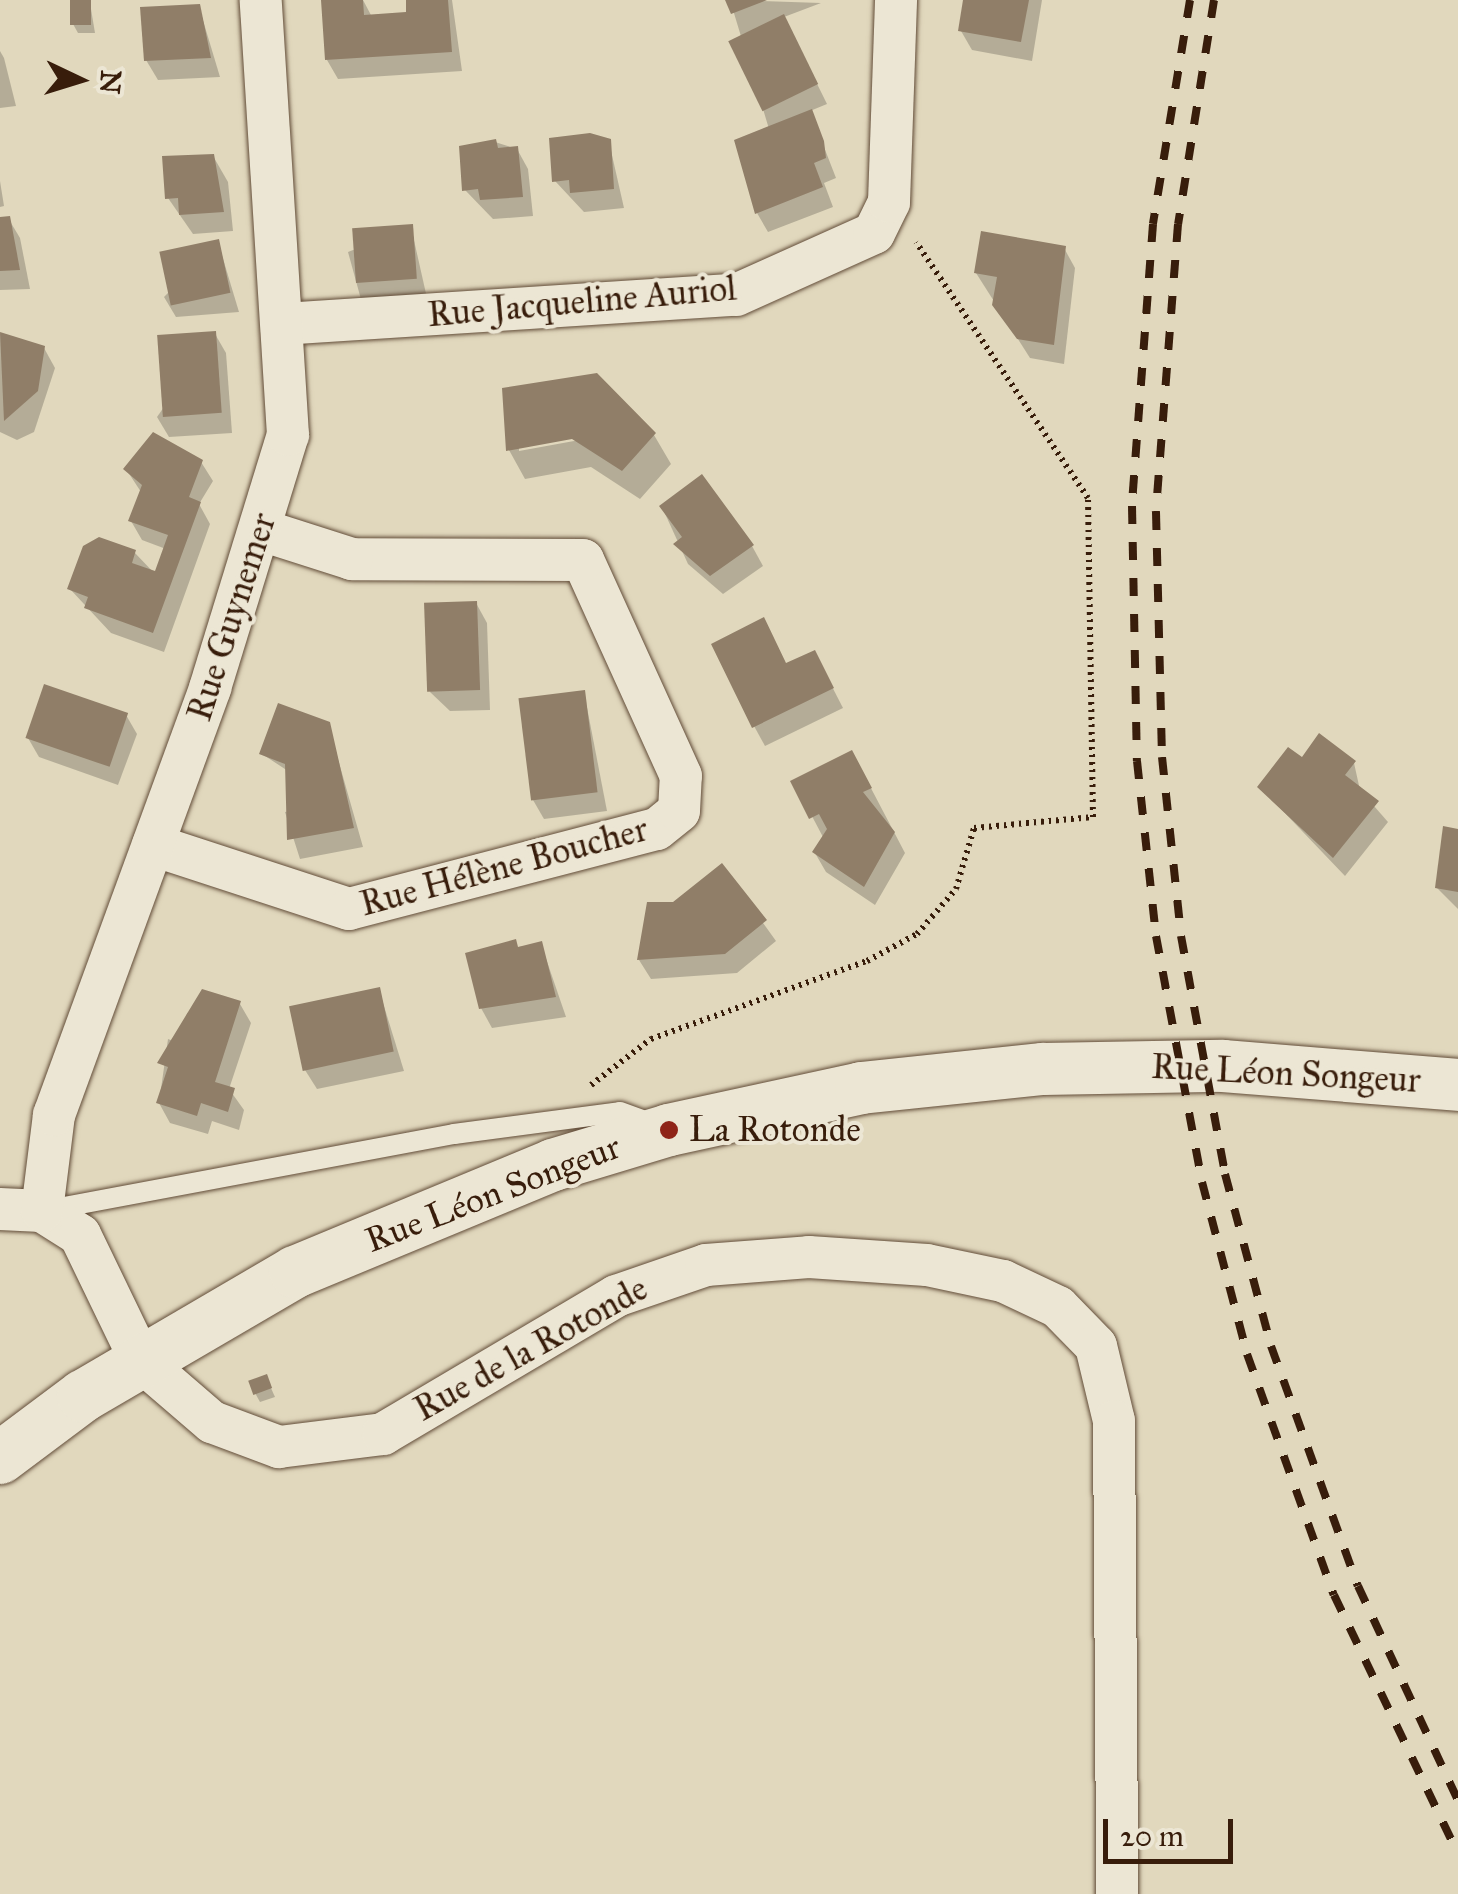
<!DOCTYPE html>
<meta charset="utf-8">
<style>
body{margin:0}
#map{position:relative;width:1458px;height:1894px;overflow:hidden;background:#e1d8bd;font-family:"IM FELL Great Primer",serif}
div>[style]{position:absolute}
.shadow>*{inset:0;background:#0003}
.building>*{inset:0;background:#907e68;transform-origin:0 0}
.path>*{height:6px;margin-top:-3px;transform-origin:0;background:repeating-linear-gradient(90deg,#381d0b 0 2.5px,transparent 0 7.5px)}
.roads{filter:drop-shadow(0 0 2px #624c38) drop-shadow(0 0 2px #624c38)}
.service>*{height:20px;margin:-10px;padding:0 10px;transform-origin:10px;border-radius:10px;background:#ece6d4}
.minor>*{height:42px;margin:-21px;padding:0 21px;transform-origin:21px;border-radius:21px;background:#ece6d4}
.tertiary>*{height:52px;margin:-26px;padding:0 26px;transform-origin:26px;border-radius:26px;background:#ece6d4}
.rail>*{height:8px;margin-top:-4px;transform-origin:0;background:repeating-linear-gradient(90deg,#381d0b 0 18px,transparent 0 36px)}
.dots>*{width:28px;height:28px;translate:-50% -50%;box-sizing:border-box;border:5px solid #ece6d4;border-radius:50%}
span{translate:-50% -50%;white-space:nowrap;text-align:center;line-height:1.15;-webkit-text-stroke:8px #ece6d4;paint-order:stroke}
.street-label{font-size:35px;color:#381d0b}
.poi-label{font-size:35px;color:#381d0b}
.left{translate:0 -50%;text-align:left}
.north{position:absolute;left:30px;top:30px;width:100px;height:100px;-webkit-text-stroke:8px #ece6d4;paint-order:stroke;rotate:94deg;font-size:28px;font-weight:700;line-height:40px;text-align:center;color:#381d0b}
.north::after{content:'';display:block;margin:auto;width:35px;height:45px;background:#381d0b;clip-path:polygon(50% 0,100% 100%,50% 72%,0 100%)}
.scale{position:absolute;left:1103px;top:1819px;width:130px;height:45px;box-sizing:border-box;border:5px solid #381d0b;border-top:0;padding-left:12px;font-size:30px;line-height:35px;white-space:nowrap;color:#381d0b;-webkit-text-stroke:8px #ece6d4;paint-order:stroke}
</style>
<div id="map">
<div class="shadow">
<i style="clip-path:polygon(324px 0,363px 0,372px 17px,409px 14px,408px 0,452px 0,462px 71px,338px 79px,327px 60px)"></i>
<i style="clip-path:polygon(730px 0,821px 3px,784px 17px,827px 104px,810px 111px,836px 178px,824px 183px,833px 207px,768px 232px,757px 213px,769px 129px)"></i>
<i style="clip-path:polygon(968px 0,1042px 0,1032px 61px,972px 50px,961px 31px)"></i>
<i style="clip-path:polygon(90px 3px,95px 33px,78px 33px,73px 24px)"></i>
<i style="clip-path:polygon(199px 7px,220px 77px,158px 80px,146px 60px)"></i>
<i style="clip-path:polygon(0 51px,4px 58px,16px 106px,0 108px)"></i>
<i style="clip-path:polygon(495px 142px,517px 149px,528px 169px,533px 216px,493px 219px,465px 190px)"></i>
<i style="clip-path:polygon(609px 142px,624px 208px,584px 212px,555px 181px)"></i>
<i style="clip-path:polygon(213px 156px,228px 182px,233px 231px,193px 234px,168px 198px)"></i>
<i style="clip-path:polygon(0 181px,4px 206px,0 207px)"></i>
<i style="clip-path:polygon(8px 218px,20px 238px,30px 289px,0 290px,0 219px)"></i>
<i style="clip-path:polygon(411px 227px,427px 298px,362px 303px,348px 252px)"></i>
<i style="clip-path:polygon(218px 242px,239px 312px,176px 317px,164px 297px)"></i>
<i style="clip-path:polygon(1064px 248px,1075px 268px,1064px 364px,1030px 358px,976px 273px)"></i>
<i style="clip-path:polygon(0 334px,44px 348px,55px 368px,34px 432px,17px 440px,0 432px)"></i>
<i style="clip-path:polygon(215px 334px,226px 353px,232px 433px,169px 437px,157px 417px)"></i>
<i style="clip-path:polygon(evenodd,505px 390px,654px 435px,671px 464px,640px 499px,591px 467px,525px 479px,509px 450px,505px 390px,584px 434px,585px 439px,519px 451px,519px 446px,584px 434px)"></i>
<i style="clip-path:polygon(201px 462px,213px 481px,199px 504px,210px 524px,164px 652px,111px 633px,70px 589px,135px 553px,156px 575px,166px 549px,142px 540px,131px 521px,141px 492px,126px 469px)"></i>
<i style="clip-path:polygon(662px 507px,752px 546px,763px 566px,723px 594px,688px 564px)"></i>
<i style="clip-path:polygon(476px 603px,487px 623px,490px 710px,450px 711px,430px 692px)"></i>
<i style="clip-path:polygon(787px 666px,825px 673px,843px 708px,765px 746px,754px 726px)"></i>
<i style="clip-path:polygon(584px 692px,607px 811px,544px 819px,533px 800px)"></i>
<i style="clip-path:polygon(126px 715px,137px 734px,118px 785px,39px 757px,28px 738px)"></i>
<i style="clip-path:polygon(328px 724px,363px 847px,300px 859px,285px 812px,295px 810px,288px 771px,262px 754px)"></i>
<i style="clip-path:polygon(1297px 757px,1354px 763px,1360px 790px,1388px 822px,1345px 876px,1260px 787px)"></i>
<i style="clip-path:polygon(863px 773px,905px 853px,875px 905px,826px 872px,815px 853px,824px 839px,794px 782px)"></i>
<i style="clip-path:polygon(1458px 831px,1458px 909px,1437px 888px)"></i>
<i style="clip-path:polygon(722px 866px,776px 941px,737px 973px,651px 979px,639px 960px,649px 904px,674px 905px)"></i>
<i style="clip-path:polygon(541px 944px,566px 1017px,492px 1028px,481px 1008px,518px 947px)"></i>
<i style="clip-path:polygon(379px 990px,404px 1071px,317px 1089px,305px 1070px)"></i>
<i style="clip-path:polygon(240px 1004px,251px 1023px,229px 1089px,244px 1110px,239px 1130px,212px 1121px,208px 1134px,170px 1123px,159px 1103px,168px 1039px,181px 1044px,187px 1013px)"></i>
<i style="clip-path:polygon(266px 1377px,275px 1397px,260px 1402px,255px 1393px)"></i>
</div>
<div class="building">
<i style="left:70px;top:0;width:21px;height:25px"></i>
<i style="clip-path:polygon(321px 0,363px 0,364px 15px,406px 12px,406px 0,448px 0,452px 52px,325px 60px)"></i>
<i style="clip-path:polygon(725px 0,767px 0,731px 14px)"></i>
<i style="clip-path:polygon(963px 0,1029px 0,1021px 42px,958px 31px)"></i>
<i style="clip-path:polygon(200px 4px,211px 58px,144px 61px,140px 7px)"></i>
<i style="left:784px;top:14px;width:78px;height:62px;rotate:64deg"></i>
<i style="clip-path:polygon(812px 109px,824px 141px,826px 158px,814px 163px,823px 187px,755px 214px,734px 140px)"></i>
<i style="clip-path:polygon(590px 133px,611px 139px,614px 189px,570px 193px,569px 180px,552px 182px,549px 138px)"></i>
<i style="clip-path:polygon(496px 139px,498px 148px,518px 146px,523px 197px,480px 200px,478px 189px,462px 191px,459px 146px)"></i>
<i style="clip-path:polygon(214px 154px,224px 212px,179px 215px,178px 198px,165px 199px,162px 156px)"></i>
<i style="clip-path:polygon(10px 216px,20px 270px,0 271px,0 217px)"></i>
<i style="left:413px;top:224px;width:55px;height:61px;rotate:86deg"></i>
<i style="clip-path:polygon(981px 231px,1066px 246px,1054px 345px,1017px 339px,992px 305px,997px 277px,974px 273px)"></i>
<i style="left:219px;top:239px;width:55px;height:61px;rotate:78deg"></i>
<i style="left:216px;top:331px;width:82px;height:59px;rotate:86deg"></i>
<i style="clip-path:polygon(0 332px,45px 346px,38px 391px,4px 421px)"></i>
<i style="clip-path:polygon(597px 373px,656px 433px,622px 471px,572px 439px,506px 451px,502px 388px)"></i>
<i style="clip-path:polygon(153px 432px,203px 460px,189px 497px,201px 502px,153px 633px,84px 608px,88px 597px,67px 589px,83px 546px,99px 537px,136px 550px,132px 563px,155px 571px,168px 535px,128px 521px,142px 485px,123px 469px)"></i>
<i style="clip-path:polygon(702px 474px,754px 545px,710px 576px,673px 544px,682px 537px,659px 506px)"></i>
<i style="left:477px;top:601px;width:89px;height:53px;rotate:88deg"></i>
<i style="clip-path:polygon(764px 617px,786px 663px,815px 650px,834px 688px,752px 728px,711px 644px)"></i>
<i style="left:44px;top:684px;width:89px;height:57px;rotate:19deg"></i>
<i style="left:585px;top:690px;width:103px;height:67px;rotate:83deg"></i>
<i style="clip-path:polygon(278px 703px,330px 722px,354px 828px,287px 840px,285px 764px,259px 754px)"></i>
<i style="clip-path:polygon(1319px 733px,1356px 761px,1345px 775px,1379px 801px,1333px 858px,1257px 787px,1288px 747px,1302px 757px)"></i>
<i style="clip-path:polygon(852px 750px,872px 788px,863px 792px,895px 832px,864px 887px,812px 852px,827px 829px,819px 814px,809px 819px,790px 781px)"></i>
<i style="clip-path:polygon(1443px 826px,1458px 829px,1458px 892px,1435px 888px)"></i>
<i style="clip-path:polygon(722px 863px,767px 920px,725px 954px,637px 960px,647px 902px,673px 902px)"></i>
<i style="clip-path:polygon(516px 939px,518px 947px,542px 941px,556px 997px,479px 1009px,465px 953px)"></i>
<i style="left:380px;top:987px;width:66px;height:93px;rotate:78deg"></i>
<i style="clip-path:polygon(202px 989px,241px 1001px,215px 1082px,235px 1088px,228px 1112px,201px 1103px,197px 1116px,156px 1103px,168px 1067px,157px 1063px)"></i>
<i style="left:267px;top:1374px;width:15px;height:20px;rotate:70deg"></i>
</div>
<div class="path">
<i style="left:591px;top:1085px;width:76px;rotate:-37.5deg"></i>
<i style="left:651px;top:1039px;width:230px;rotate:-19.9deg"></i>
<i style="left:867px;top:961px;width:57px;rotate:-28.4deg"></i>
<i style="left:917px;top:934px;width:60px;rotate:-49.1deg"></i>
<i style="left:956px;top:889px;width:64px;rotate:-73.6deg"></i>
<i style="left:974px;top:828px;width:120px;rotate:-5.3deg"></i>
<i style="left:1093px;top:817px;width:319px;rotate:-90.9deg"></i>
<i style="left:1088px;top:498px;width:308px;rotate:-123.9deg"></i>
</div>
<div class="roads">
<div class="service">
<i style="left:48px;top:1210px;width:413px;rotate:-10.6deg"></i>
<i style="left:454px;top:1134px;width:167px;rotate:-7.5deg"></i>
<i style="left:620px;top:1112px;width:35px;rotate:20deg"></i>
</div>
<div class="minor">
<i style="left:282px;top:324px;width:455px;rotate:-3.7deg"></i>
<i style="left:736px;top:295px;width:151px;rotate:-24.2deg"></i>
<i style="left:874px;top:233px;width:34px;rotate:-64deg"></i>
<i style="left:889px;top:202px;width:202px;rotate:-88deg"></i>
<i style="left:153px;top:845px;width:206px;rotate:18.1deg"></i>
<i style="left:349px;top:909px;width:318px;rotate:-14.6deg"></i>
<i style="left:657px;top:829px;width:28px;rotate:-39deg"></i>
<i style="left:679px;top:811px;width:35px;rotate:-87deg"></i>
<i style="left:681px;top:776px;width:237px;rotate:-114.4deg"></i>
<i style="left:583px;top:560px;width:231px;rotate:-179.8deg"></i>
<i style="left:352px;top:559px;width:96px;rotate:-162.3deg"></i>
<i style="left:0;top:1209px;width:42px;rotate:2.7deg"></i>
<i style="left:42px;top:1211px;width:45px;rotate:32.3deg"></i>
<i style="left:80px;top:1235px;width:140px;rotate:64.2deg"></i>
<i style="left:141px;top:1361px;width:94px;rotate:40.7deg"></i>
<i style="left:212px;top:1422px;width:72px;rotate:20.5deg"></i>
<i style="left:279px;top:1447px;width:105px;rotate:-7.1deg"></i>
<i style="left:383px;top:1434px;width:271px;rotate:-30.6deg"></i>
<i style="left:616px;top:1296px;width:95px;rotate:-19deg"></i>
<i style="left:706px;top:1265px;width:103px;rotate:-4.4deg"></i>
<i style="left:809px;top:1257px;width:118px;rotate:3.9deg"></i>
<i style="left:927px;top:1265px;width:78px;rotate:11.9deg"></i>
<i style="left:1003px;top:1281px;width:61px;rotate:25.3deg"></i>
<i style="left:1058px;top:1307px;width:54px;rotate:45.7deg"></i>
<i style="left:1096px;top:1346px;width:77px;rotate:76.5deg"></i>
<i style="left:1114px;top:1421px;width:473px;rotate:89.6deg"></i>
<i style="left:42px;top:1211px;width:97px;rotate:-82.9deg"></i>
<i style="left:54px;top:1115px;width:455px;rotate:-69.9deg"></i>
<i style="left:210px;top:688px;width:265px;rotate:-72.9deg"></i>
<i style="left:288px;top:435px;width:436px;rotate:-93.6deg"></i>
</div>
<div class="tertiary">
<i style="left:0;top:1458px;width:104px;rotate:-36.8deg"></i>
<i style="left:83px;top:1396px;width:246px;rotate:-30.3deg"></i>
<i style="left:295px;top:1272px;width:279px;rotate:-22.5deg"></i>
<i style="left:553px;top:1165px;width:121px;rotate:-16.8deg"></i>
<i style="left:669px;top:1130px;width:197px;rotate:-12.3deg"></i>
<i style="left:861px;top:1088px;width:183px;rotate:-6deg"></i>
<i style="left:1043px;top:1069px;width:180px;rotate:-1deg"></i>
<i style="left:1223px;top:1066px;width:236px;rotate:4.6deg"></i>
</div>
</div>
<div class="rail">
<i style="left:1190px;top:0;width:227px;rotate:99.4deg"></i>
<i style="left:1153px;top:224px;width:283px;rotate:94.3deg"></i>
<i style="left:1132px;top:506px;width:255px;rotate:88.9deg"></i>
<i style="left:1137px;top:761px;width:176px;rotate:83.8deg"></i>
<i style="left:1156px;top:936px;width:250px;rotate:79.4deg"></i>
<i style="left:1202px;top:1182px;width:178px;rotate:75.3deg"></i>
<i style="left:1247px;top:1354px;width:256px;rotate:70.2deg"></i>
<i style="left:1334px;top:1595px;width:287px;rotate:64.4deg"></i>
<i style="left:1214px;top:0;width:227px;rotate:99.1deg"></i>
<i style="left:1178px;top:224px;width:289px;rotate:94.4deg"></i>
<i style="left:1156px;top:512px;width:245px;rotate:88.6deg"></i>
<i style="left:1162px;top:757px;width:180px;rotate:83.9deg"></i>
<i style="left:1181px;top:936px;width:242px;rotate:79.5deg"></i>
<i style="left:1225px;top:1174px;width:178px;rotate:75deg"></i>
<i style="left:1271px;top:1346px;width:255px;rotate:70.1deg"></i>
<i style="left:1358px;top:1586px;width:236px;rotate:65deg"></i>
</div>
<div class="dots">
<i style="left:669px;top:1130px;background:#8f2418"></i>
</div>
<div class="street-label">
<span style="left:582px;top:302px;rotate:-5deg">Rue Jacqueline Auriol</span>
<span style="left:232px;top:617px;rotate:-72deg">Rue Guynemer</span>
<span style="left:504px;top:867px;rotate:-15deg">Rue Hélène Boucher</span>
<span style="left:1286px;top:1074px;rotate:3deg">Rue Léon Songeur</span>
<span style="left:493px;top:1194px;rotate:-21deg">Rue Léon Songeur</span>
<span style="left:531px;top:1349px;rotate:-29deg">Rue de la Rotonde</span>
</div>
<div class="poi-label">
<span class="left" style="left:689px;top:1130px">La Rotonde</span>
</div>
<div class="north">N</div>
<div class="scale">20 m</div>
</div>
